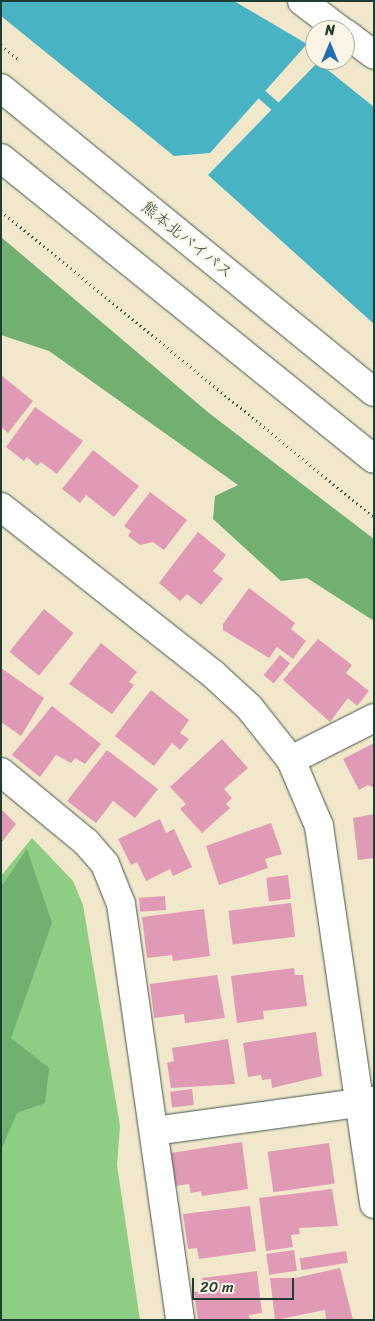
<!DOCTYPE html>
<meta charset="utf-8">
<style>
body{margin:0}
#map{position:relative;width:375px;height:1321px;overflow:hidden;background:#f1e8cb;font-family:Sriracha,"Klee One",sans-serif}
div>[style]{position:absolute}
.green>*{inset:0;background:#8dcd84}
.forest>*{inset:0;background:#72b072}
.water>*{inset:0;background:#47b3c3}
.stream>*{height:10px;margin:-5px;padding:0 5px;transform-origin:5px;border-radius:5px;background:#47b3c3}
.building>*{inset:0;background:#e09ab5;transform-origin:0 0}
.path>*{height:3px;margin-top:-1.5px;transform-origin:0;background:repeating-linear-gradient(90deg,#3e574b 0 1px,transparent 0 5px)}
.roads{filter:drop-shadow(0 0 1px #3e574b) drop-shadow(0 0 1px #3e574b)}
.minor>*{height:28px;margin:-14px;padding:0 14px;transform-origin:14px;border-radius:14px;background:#fff}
.tertiary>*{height:28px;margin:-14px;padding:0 14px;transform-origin:14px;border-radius:14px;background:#fff}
.trunk>*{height:28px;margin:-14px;padding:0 14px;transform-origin:14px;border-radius:14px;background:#fff}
span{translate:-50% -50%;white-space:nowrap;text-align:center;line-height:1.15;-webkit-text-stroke:4px #fcf5e5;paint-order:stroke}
.street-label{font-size:16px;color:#1f3d34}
.frame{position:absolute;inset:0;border:2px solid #1f3d34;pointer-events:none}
.north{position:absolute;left:305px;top:20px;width:50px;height:50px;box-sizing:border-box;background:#fcf5e5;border:1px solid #a4ab9e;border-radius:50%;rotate:0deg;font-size:14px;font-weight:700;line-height:20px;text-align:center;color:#1f3d34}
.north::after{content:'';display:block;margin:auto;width:18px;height:22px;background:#1f6fb2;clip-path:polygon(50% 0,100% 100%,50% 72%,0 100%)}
.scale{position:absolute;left:192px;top:1278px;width:102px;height:22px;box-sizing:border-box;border:2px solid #1f3d34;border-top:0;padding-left:6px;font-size:15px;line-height:18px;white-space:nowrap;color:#1f3d34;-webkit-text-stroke:4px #fcf5e5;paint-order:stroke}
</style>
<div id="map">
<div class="green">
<i style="clip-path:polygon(32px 838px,73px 881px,83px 905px,120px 1126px,117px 1165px,140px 1320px,1px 1320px,1px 876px)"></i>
</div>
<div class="forest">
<i style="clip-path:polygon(1px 237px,209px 413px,374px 539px,374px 621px,307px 578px,281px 581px,213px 519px,215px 496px,238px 485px,49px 351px,1px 335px)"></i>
<i style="clip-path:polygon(27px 849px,52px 923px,11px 1038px,49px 1068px,45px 1103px,17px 1113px,1px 1150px,1px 887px)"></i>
</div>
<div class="water">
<i style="clip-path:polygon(1px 1px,234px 1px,307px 44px,210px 153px,174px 156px,1px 16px)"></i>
<i style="clip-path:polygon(318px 62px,374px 107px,374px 324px,208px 175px)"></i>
</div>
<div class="stream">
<i style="left:252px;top:86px;width:43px;rotate:41.2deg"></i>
</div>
<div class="building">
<i style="clip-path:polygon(1px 375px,33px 401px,8px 433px,1px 427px)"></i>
<i style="clip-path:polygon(35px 407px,83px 441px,57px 474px,41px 462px,37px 466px,27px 457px,24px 461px,6px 447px)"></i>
<i style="clip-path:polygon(93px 450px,139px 486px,114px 517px,86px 495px,80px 503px,62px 489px)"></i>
<i style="clip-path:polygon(150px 492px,187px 520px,164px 550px,153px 542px,140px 545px,128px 536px,131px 531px,124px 526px)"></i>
<i style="clip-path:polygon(198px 532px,226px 555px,213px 571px,223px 579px,201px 605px,187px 594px,180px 601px,159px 583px)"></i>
<i style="clip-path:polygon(249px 588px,295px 623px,291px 629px,306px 641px,293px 659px,277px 647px,269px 658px,223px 630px,223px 624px)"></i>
<i style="left:44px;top:609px;width:38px;height:55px;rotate:39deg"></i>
<i style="clip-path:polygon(318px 639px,352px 665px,346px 673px,369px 691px,357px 706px,348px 698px,330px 722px,283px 680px)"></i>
<i style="clip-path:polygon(101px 643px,137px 672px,129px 682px,134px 685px,112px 714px,69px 684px)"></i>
<i style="left:280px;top:655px;width:13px;height:26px;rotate:39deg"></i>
<i style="clip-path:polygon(1px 668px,44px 698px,21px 736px,1px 722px)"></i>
<i style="clip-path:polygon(151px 690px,189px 720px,180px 733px,189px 739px,180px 750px,172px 743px,154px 766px,115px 736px)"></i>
<i style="clip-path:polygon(52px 706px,101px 744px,85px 764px,75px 758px,71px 763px,56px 755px,40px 777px,12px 755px)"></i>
<i style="clip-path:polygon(222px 739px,248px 768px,224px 789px,232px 798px,226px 804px,230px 808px,202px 833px,180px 809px,186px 804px,170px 787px)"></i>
<i style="clip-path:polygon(374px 743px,374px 788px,368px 785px,359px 790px,343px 759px)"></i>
<i style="clip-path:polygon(107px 750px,158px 789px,135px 818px,113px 801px,96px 823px,67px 801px)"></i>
<i style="clip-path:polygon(1px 809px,16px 824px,1px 843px)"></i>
<i style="clip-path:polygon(374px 814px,374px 858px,358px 860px,353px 818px)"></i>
<i style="clip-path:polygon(160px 819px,166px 833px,174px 829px,192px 867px,173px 876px,170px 869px,146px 881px,137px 862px,131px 865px,118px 839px)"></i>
<i style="clip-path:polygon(271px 823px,282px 854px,265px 859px,268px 868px,219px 885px,206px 846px)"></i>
<i style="left:288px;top:875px;width:24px;height:22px;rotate:83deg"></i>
<i style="left:165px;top:896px;width:14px;height:26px;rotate:86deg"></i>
<i style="left:291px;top:903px;width:34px;height:63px;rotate:83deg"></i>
<i style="clip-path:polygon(204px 909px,210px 956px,173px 961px,172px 955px,147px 958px,142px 917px)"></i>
<i style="clip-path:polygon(294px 968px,295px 975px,303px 975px,307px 1006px,263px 1011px,264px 1019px,237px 1023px,231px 976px)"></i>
<i style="clip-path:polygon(217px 975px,225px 1018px,185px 1023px,184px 1014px,154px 1018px,150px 984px)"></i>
<i style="clip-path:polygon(316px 1032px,322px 1076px,272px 1088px,271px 1079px,262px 1080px,261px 1075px,248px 1077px,243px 1043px)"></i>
<i style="clip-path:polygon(228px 1039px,235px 1084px,171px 1088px,167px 1063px,174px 1061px,172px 1048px)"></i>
<i style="left:192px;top:1089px;width:16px;height:22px;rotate:83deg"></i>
<i style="clip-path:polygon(242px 1142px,248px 1189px,202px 1196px,201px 1191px,191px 1193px,189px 1184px,175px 1186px,171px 1153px)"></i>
<i style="left:329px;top:1143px;width:41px;height:62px;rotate:82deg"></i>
<i style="clip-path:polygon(332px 1189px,338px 1226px,299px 1228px,300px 1234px,291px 1235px,293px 1247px,266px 1251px,259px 1198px)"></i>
<i style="clip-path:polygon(250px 1206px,256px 1251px,199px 1259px,197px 1248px,188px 1249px,183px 1214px)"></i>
<i style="left:294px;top:1250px;width:21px;height:28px;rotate:82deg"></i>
<i style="left:346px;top:1251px;width:12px;height:47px;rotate:81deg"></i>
<i style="clip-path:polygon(340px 1268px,353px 1320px,326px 1320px,325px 1310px,275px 1320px,270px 1278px,295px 1278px)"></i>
<i style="clip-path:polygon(257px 1271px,262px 1313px,249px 1315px,250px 1320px,198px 1320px,194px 1292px,204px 1291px,202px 1278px)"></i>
</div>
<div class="path">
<i style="left:1px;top:45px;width:22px;rotate:39deg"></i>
<i style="left:1px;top:211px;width:482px;rotate:39.4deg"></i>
</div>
<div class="roads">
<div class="minor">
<i style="left:291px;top:760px;width:93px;rotate:-26.8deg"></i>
<i style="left:1px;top:772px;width:110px;rotate:39.5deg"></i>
<i style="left:86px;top:842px;width:29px;rotate:49deg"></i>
<i style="left:105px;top:864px;width:43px;rotate:68.2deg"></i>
<i style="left:121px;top:904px;width:420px;rotate:81.9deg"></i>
<i style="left:154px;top:1131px;width:222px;rotate:-7.8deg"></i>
</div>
<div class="tertiary">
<i style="left:302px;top:1px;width:48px;rotate:37.3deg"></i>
<i style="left:345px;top:33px;width:36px;rotate:37deg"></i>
<i style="left:1px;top:507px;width:270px;rotate:38.2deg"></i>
<i style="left:213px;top:674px;width:49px;rotate:42.5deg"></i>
<i style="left:249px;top:707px;width:68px;rotate:51.6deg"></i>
<i style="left:291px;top:760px;width:72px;rotate:67deg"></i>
<i style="left:319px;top:826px;width:382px;rotate:81.7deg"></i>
</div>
<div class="trunk">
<i style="left:1px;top:88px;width:481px;rotate:39.2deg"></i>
<i style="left:1px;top:158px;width:479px;rotate:38.9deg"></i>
</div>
</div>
<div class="street-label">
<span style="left:187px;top:240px;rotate:39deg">熊本北バイパス</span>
</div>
<div class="frame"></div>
<div class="north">N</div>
<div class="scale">20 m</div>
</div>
